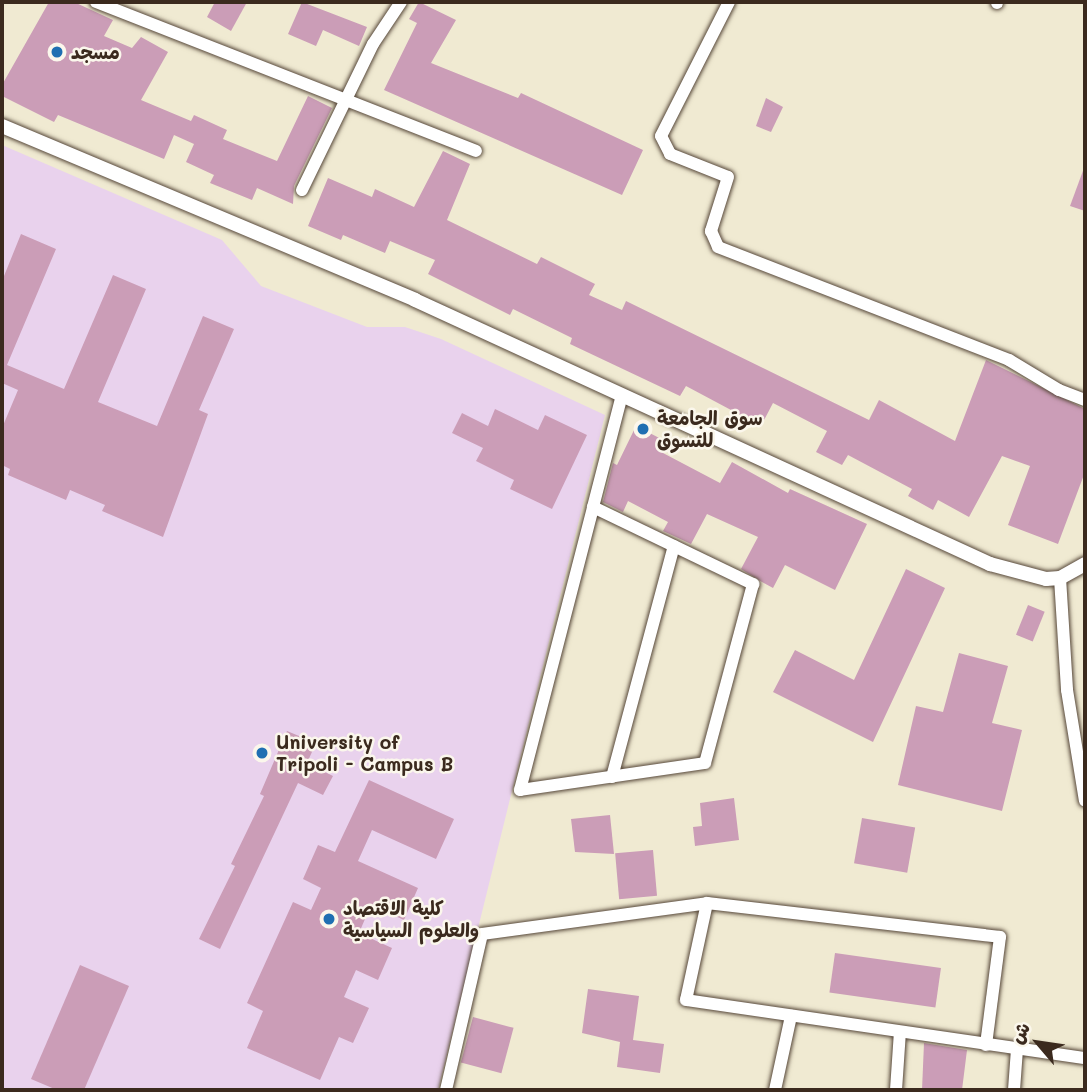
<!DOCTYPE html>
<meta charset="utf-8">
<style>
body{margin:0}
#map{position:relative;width:1087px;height:1092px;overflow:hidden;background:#f0ead2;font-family:Mali,"Playpen Sans Arabic",sans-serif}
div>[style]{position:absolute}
.built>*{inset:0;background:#e9d2ed}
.building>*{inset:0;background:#cb9db7;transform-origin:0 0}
.roads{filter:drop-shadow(0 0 2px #564739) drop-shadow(0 0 2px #564739)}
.minor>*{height:12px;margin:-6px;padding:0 6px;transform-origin:6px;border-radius:6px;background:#fff}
.tertiary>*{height:14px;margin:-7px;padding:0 7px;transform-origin:7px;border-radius:7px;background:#fff}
.dots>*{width:19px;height:19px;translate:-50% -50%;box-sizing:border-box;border:4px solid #fbf7ec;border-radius:50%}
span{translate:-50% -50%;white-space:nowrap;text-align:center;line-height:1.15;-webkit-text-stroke:5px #fbf7ec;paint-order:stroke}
.poi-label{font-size:19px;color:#3b2a1e;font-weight:700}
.left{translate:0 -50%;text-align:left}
.frame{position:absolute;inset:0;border:4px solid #3b2a1e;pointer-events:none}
.north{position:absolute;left:1003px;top:1008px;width:70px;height:70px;-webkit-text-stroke:5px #fbf7ec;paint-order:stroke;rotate:299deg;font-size:19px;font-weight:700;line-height:28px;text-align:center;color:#3b2a1e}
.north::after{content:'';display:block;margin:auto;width:24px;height:32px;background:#3b2a1e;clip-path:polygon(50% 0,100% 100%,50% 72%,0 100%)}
</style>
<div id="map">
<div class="built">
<i style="clip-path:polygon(2px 145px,222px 240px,261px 286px,367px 327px,405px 327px,441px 339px,605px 415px,438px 1090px,2px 1090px)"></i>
</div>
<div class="building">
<i style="clip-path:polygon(49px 2px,74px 2px,113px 20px,104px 36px,132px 48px,141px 37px,168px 52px,141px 100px,191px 121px,194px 115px,227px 130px,223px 139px,277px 161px,308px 96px,332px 108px,294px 186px,293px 204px,257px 188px,252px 200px,210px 183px,214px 175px,186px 162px,194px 144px,174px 135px,164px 159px,58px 115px,54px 122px,2px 96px,2px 85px)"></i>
<i style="clip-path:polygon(215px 2px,247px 2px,231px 31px,207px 17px)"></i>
<i style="clip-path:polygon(302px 2px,367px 27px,359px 46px,323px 30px,316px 46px,288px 34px)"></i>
<i style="clip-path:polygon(419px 2px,456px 20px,431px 63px,518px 98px,521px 93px,643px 150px,622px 195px,384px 90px,417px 23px,409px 19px)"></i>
<i style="clip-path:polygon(766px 98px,783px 107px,771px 132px,756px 126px)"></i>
<i style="clip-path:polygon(443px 151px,470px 164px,447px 220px,537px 264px,541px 257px,595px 284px,589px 295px,622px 310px,626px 301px,869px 420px,879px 400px,955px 441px,986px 360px,1085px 409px,1085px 472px,1058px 544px,1008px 525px,1030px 466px,1002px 456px,969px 517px,938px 500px,933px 510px,908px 496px,912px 489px,848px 455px,842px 465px,816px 452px,827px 431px,773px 403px,761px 426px,686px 386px,680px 396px,570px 344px,572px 338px,513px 309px,510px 315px,428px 274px,435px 260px,390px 241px,385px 253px,343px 235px,341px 240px,308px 226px,328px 178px,372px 197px,375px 189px,414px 207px)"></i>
<i style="clip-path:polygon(1084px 168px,1085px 168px,1085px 211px,1070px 206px)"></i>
<i style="clip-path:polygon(21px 234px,56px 249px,7px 365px,64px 389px,113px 275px,146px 289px,98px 402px,157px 426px,203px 316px,234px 329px,199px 410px,208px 414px,163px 537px,102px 511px,105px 505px,70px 490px,66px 500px,8px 475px,10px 469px,2px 465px,2px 428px,18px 390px,2px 383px,2px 281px)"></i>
<i style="clip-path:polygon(495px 409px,538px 430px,545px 415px,587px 435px,552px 509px,510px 489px,514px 480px,476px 461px,483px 448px,452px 433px,462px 413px,488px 426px)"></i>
<i style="clip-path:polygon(636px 426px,669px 443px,663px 453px,720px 483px,732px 462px,788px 493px,790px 489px,867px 524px,835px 590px,785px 565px,773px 588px,762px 582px,741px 569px,758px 537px,707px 514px,691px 544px,663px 531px,668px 522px,628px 501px,623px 512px,603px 502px,613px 463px,617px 465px)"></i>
<i style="clip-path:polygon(906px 569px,945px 588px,873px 742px,773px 692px,795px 650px,854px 680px)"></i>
<i style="left:1028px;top:605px;width:18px;height:32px;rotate:22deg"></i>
<i style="clip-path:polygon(959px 653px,1008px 666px,992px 723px,1022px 730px,1002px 811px,898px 785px,916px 706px,943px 712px)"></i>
<i style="clip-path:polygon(287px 731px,316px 743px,307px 763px,333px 776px,323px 795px,298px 783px,220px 949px,199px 939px,235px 866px,231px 864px,264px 796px,260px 794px)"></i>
<i style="clip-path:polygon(369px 780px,454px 819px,436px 859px,372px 830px,358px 861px,418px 888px,404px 920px,371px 905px,359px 933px,392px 948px,378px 980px,356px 970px,344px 997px,369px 1008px,353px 1043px,339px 1037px,320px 1080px,247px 1048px,263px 1011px,247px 1003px,293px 902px,311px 910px,321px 888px,303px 879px,318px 845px,335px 852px)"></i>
<i style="clip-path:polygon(734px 798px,739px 840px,695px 846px,693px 827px,702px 826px,700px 803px)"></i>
<i style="clip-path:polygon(610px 815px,614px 854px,575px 852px,571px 819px)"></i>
<i style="left:862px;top:818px;width:54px;height:46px;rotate:10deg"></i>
<i style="left:653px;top:850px;width:46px;height:38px;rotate:85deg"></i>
<i style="left:835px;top:953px;width:107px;height:40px;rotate:8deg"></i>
<i style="clip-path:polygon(80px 965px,129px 986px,84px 1090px,57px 1090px,31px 1079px)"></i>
<i style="clip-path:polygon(588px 989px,639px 996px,633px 1040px,664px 1044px,660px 1073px,617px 1067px,620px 1042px,582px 1033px)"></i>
<i style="left:473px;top:1017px;width:42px;height:47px;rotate:15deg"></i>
<i style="clip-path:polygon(924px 1043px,967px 1050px,962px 1090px,922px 1090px)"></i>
</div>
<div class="roads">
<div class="minor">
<i style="left:96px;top:2px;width:408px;rotate:21.4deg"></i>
<i style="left:729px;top:2px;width:150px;rotate:116.9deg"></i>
<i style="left:661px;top:136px;width:20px;rotate:63deg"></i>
<i style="left:670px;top:154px;width:62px;rotate:21.6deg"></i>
<i style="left:728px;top:177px;width:57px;rotate:107.5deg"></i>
<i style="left:711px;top:231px;width:17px;rotate:66deg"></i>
<i style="left:718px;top:247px;width:312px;rotate:21.2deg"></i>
<i style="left:1009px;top:360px;width:58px;rotate:31deg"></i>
<i style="left:1059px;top:390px;width:28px;rotate:21deg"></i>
<i style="left:997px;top:3px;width:1px;rotate:-90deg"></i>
<i style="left:302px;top:190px;width:162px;rotate:-64.1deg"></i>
<i style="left:373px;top:44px;width:50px;rotate:-56.3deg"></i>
<i style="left:593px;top:507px;width:178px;rotate:25.7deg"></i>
<i style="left:753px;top:584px;width:185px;rotate:105deg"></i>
<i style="left:705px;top:763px;width:187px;rotate:171.7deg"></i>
<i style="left:520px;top:790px;width:292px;rotate:-75.5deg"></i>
<i style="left:593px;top:507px;width:116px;rotate:-75.5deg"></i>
<i style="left:1060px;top:578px;width:112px;rotate:86.4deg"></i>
<i style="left:1067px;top:690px;width:112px;rotate:80.8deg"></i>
<i style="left:612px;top:777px;width:239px;rotate:-75deg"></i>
<i style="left:707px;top:903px;width:99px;rotate:102.2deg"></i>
<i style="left:686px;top:1000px;width:403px;rotate:8.3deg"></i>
<i style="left:446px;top:1090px;width:160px;rotate:-77deg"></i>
<i style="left:482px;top:934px;width:227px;rotate:-7.8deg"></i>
<i style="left:707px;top:903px;width:295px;rotate:6.6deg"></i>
<i style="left:1000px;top:937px;width:109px;rotate:97.4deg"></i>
<i style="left:775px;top:1090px;width:76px;rotate:-77.8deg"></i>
<i style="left:896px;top:1090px;width:58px;rotate:-86.1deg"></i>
<i style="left:1014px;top:1090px;width:41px;rotate:-85.8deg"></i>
</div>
<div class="tertiary">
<i style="left:2px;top:126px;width:448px;rotate:22.8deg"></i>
<i style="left:415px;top:300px;width:633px;rotate:24.66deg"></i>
<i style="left:990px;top:564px;width:58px;rotate:15deg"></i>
<i style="left:1046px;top:579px;width:14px;rotate:-4deg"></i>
<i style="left:1060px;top:578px;width:29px;rotate:-29deg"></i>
</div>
</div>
<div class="dots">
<i style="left:57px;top:52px;background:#1f6fb2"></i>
<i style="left:643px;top:429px;background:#1f6fb2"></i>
<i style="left:262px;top:753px;background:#1f6fb2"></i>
<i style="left:329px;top:919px;background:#1f6fb2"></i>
</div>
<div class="poi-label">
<span class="left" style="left:71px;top:52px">مسجد</span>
<span class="left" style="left:657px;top:429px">سوق الجامعة<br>للتسوق</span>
<span class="left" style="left:276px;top:753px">University of<br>Tripoli - Campus B</span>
<span class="left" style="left:343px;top:919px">كلية الاقتصاد<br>والعلوم السياسية</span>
</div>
<div class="frame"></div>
<div class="north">ش</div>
</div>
